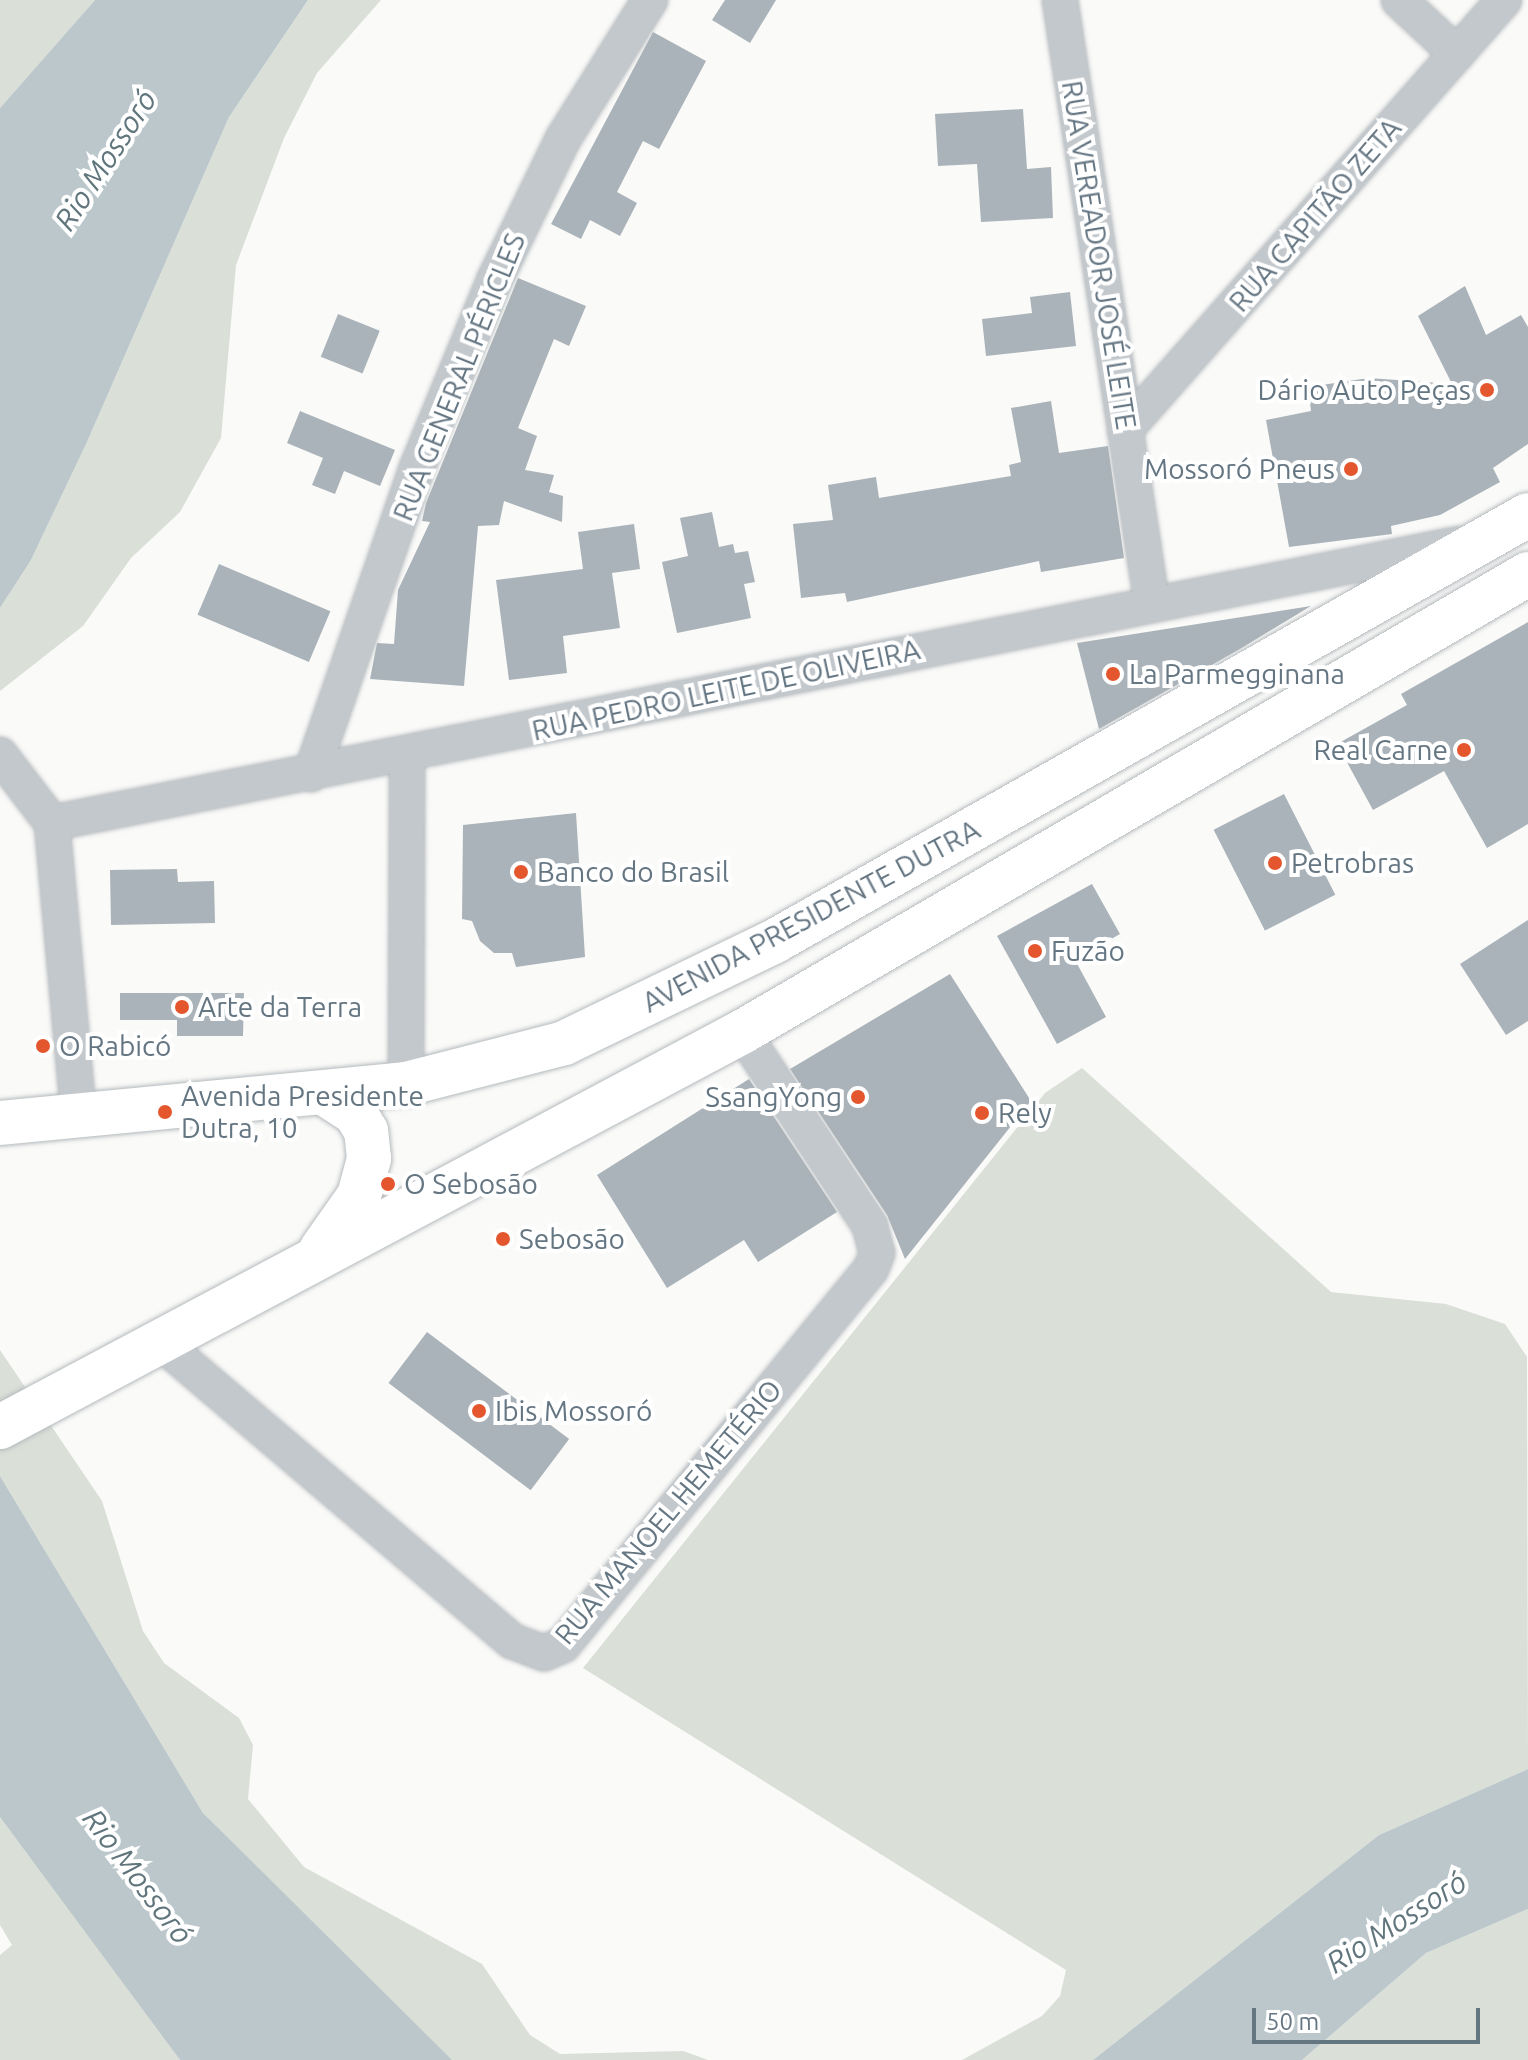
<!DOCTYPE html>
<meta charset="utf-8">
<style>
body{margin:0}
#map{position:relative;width:1528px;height:2060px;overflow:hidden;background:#fafaf8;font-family:Ubuntu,sans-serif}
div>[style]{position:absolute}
.green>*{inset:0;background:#dadfd7}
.water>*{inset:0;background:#bbc7cb}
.building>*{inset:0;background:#aab3b9;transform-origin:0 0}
.roads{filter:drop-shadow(0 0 2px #b5babe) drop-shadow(0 0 2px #b5babe)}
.minor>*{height:34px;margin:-17px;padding:0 17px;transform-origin:17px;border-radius:17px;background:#c3c8cc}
.major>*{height:44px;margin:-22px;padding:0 22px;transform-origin:22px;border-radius:22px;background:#fff}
.dots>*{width:22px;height:22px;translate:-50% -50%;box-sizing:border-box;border:4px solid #fff;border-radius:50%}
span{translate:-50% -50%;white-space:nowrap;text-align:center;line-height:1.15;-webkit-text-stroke:8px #fff;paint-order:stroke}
.street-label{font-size:28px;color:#657683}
.poi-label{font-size:28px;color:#657683}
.right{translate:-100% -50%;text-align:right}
.left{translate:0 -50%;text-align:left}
.water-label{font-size:30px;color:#60757c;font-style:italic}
.scale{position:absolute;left:1252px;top:2008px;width:228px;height:36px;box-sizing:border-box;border:4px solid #657683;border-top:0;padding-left:10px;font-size:24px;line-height:28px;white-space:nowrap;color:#657683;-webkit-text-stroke:6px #fff;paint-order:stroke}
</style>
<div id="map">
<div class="green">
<i style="clip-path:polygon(0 0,95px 0,0 108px)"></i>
<i style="clip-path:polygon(308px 0,381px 0,317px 73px,284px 138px,236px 265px,221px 438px,180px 512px,131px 558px,83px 626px,0 691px,0 608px,31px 560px,87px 442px,229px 117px)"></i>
<i style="clip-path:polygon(1082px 1068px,1331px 1292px,1446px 1304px,1505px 1324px,1527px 1357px,1528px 1769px,1379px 1835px,1093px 2060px,962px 2060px,1042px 2016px,1060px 1996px,1066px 1970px,583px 1668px,1045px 1093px)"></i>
<i style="clip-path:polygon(0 1350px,102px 1501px,143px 1631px,164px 1663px,239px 1718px,253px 1745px,248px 1799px,304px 1867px,482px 1964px,530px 2035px,560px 2054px,683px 2051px,708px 2060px,452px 2060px,413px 2027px,203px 1813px,0 1476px)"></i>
<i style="clip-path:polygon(0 1817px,77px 1920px,180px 2060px,0 2060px,0 1955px,12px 1945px,0 1925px)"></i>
<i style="clip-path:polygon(1528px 1909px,1528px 2060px,1302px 2060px,1426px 1953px)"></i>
</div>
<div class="water">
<i style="clip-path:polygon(95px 0,308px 0,229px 117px,87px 442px,31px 560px,0 608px,0 108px)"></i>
<i style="clip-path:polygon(0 1476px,203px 1813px,452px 2060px,180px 2060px,0 1817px)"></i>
<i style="clip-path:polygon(1528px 1769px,1528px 1909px,1426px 1953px,1302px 2060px,1093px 2060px,1379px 1835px)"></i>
</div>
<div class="building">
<i style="clip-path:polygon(725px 0,776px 0,750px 43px,712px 20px)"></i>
<i style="clip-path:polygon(653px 32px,706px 61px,659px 149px,643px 141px,617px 192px,637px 203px,620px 236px,590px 220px,581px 239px,551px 224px)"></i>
<i style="clip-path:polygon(1023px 109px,1027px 169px,1051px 167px,1053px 218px,981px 222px,977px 164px,938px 166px,935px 114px)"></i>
<i style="clip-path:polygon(518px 278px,586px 306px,569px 346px,554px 339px,518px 428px,537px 436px,525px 470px,554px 475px,549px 492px,563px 496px,562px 522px,504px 501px,499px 525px,478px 526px,464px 686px,370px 679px,377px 643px,394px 644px,398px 590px,430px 522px,422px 521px,426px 503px)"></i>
<i style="clip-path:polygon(1465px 286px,1486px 335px,1521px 315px,1528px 327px,1528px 444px,1493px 468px,1500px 482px,1440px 515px,1391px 526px,1392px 534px,1289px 547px,1266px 420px,1311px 411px,1308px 387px,1369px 378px,1452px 384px,1418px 316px)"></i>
<i style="clip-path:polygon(1070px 292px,1076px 346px,986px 356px,982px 319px,1032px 313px,1030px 297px)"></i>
<i style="left:338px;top:314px;width:45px;height:46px;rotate:22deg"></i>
<i style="clip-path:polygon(1051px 401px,1059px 453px,1108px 446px,1124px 558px,1041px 572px,1039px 561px,847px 602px,845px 593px,801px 598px,793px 524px,833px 520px,828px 485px,876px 477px,879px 498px,1011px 476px,1009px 465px,1021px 462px,1011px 408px)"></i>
<i style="clip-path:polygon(300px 411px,395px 450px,380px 486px,344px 471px,335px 494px,312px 485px,323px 458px,287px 443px)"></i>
<i style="clip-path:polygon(712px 512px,719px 547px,733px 544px,735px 553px,748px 551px,755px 582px,744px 584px,751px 618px,677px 633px,662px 562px,688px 556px,680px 518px)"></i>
<i style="clip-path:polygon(634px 524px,640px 569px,612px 573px,620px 628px,563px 636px,567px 673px,509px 680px,496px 580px,583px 569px,578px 532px)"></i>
<i style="left:219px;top:564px;width:121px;height:55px;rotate:23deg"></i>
<i style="clip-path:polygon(1311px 606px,1240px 649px,1099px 729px,1077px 643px)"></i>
<i style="clip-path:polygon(1528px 622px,1528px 824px,1487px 848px,1444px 771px,1373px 810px,1337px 744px,1407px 705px,1401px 694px)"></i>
<i style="left:1284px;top:794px;width:113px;height:79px;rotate:63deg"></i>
<i style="clip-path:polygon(576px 813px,585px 957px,516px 967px,512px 953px,494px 953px,480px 941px,472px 921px,462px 919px,463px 825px)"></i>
<i style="clip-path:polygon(177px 869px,178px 882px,214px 881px,215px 923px,111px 925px,110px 870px)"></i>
<i style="clip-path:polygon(1092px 884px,1120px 934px,1075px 960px,1106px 1017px,1057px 1044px,997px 936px)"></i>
<i style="clip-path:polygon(1528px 920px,1528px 1021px,1506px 1035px,1460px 964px)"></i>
<i style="clip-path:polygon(950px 974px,1031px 1101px,905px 1259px,887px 1215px,790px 1069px)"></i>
<i style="clip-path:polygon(120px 993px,244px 993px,243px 1036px,177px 1036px,177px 1020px,120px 1020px)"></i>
<i style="clip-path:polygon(749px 1079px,837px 1212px,758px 1262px,744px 1240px,667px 1288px,597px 1175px)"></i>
<i style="left:427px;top:1332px;width:178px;height:64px;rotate:37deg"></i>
</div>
<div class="roads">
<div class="minor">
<i style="left:1060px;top:0;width:611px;rotate:81.34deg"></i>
<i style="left:1399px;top:0;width:79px;rotate:43deg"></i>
<i style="left:1125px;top:430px;width:573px;rotate:-48.61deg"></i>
<i style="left:0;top:755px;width:86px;rotate:52.6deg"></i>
<i style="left:311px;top:774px;width:324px;rotate:-70.9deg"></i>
<i style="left:417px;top:468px;width:204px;rotate:-67.6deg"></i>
<i style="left:495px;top:279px;width:156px;rotate:-64.1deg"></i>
<i style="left:563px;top:139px;width:164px;rotate:-58deg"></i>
<i style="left:52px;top:823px;width:1435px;rotate:-11.21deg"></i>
<i style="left:52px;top:823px;width:296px;rotate:84.8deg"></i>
<i style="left:406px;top:1084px;width:328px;rotate:-89.8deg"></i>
<i style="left:157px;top:1339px;width:466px;rotate:40.4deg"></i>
<i style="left:512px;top:1641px;width:34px;rotate:21deg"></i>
<i style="left:544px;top:1653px;width:21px;rotate:-23deg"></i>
<i style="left:563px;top:1645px;width:486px;rotate:-50.7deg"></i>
<i style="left:871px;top:1269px;width:17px;rotate:-69deg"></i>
<i style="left:877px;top:1253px;width:28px;rotate:-105deg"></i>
<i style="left:870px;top:1226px;width:232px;rotate:-123.4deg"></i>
</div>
<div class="major">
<i style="left:0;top:1123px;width:408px;rotate:-5.5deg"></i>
<i style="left:406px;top:1084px;width:163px;rotate:-14.5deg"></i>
<i style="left:564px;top:1043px;width:234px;rotate:-25.8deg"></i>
<i style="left:775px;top:941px;width:865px;rotate:-29.5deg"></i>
<i style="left:321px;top:1250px;width:66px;rotate:-54.9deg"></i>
<i style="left:359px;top:1196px;width:39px;rotate:-75deg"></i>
<i style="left:369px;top:1158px;width:27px;rotate:-96deg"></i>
<i style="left:366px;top:1131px;width:21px;rotate:-121deg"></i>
<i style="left:355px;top:1113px;width:35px;rotate:-147deg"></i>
<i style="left:0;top:1427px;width:841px;rotate:-28.03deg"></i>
<i style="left:742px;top:1032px;width:910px;rotate:-30.23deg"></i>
</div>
</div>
<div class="dots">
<i style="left:1487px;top:390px;background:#e4572e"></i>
<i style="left:1351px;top:469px;background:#e4572e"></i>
<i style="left:1113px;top:674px;background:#e4572e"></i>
<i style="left:1464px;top:750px;background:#e4572e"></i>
<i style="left:1275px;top:863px;background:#e4572e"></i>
<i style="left:521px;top:872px;background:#e4572e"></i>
<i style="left:1035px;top:951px;background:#e4572e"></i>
<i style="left:182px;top:1007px;background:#e4572e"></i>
<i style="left:43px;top:1046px;background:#e4572e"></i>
<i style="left:858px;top:1097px;background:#e4572e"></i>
<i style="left:165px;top:1112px;background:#e4572e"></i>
<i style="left:982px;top:1113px;background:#e4572e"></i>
<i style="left:388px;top:1184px;background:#e4572e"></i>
<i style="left:503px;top:1239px;background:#e4572e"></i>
<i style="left:479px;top:1411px;background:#e4572e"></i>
</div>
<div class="street-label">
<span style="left:1315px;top:215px;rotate:-49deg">RUA CAPITÃO ZETA</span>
<span style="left:1099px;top:255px;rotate:81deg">RUA VEREADOR JOSÉ LEITE</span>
<span style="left:459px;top:377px;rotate:-68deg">RUA GENERAL PÉRICLES</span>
<span style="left:726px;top:690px;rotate:-12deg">RUA PEDRO LEITE DE OLIVEIRA</span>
<span style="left:811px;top:916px;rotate:-28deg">AVENIDA PRESIDENTE DUTRA</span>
<span style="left:668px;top:1512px;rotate:-50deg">RUA MANOEL HEMETÉRIO</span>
</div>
<div class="poi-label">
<span class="right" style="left:1471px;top:390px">Dário Auto Peças</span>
<span class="right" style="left:1335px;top:469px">Mossoró Pneus</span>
<span class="left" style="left:1129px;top:674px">La Parmegginana</span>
<span class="right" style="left:1448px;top:750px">Real Carne</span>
<span class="left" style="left:1291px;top:863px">Petrobras</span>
<span class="left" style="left:537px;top:872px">Banco do Brasil</span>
<span class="left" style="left:1051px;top:951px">Fuzão</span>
<span class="left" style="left:198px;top:1007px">Arte da Terra</span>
<span class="left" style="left:59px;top:1046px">O Rabicó</span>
<span class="left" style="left:181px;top:1112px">Avenida Presidente<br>Dutra, 10</span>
<span class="right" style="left:842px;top:1097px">SsangYong</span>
<span class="left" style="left:998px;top:1113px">Rely</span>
<span class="left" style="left:404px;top:1184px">O Sebosão</span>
<span class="left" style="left:519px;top:1239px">Sebosão</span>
<span class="left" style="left:495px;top:1411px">Ibis Mossoró</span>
</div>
<div class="water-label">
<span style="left:105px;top:160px;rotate:-57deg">Rio Mossoró</span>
<span style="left:138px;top:1876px;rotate:53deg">Rio Mossoró</span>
<span style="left:1396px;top:1922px;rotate:-33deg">Rio Mossoró</span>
</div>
<div class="scale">50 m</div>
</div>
